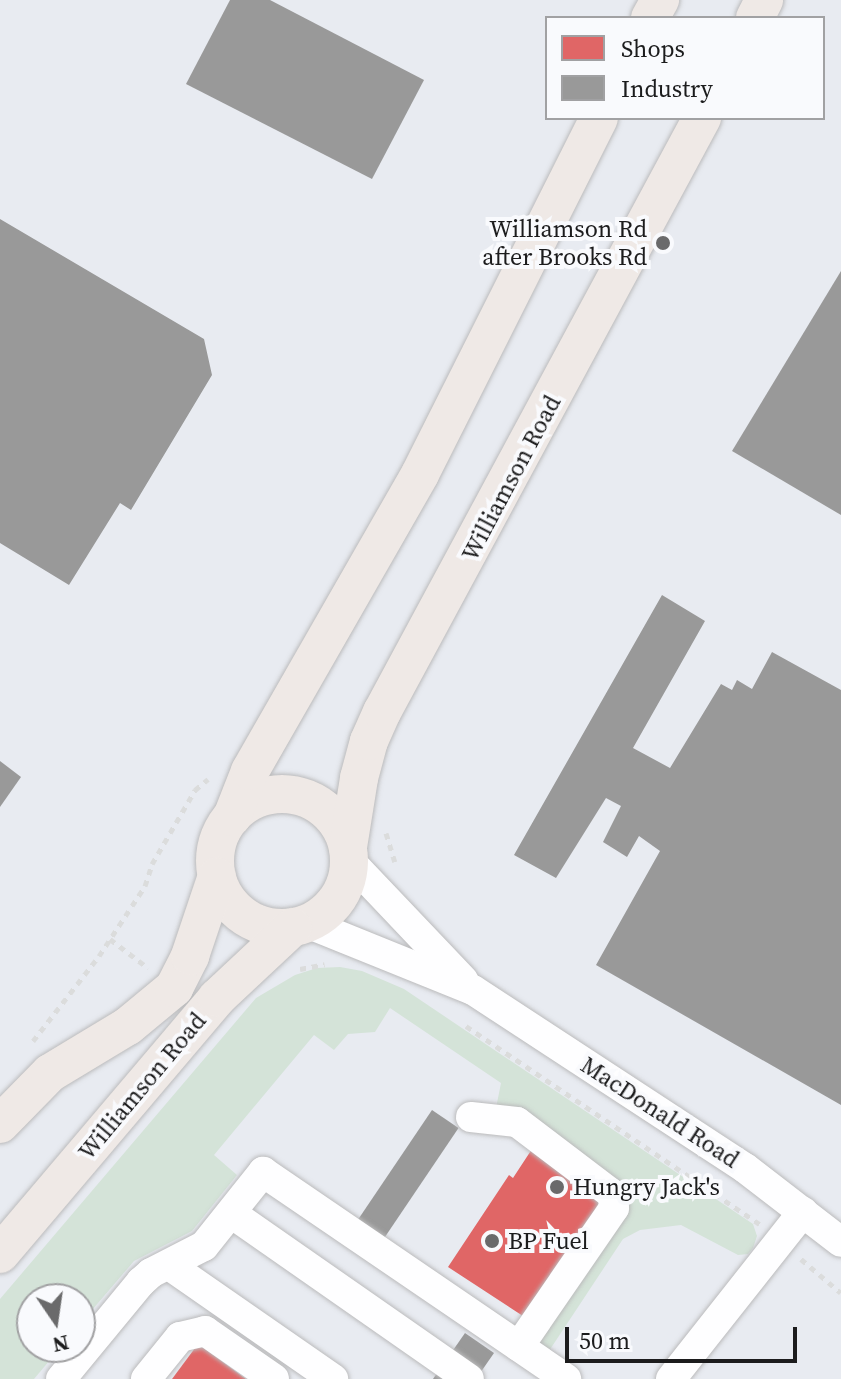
<!DOCTYPE html>
<style>
body{margin:0}
#map{position:relative;width:841px;height:1379px;overflow:hidden;background:#fafbfc;font-family:"Source Serif 4",serif}
div>[style]{position:absolute}
.built>*{inset:0;background:#e8ebf1}
.green>*{inset:0;background:#d4e3d8}
.shops>*{inset:0;background:#e06666}
.industry>*{inset:0;background:#999;transform-origin:0 0}
.path>*{height:5px;margin-top:-2.5px;transform-origin:0;background:repeating-linear-gradient(90deg,#dbdcdc 0 6px,transparent 0 12px)}
.roads{filter:drop-shadow(0 0 2px #bbbbbc) drop-shadow(0 0 2px #bbbbbc)}
.minor>*{height:30px;margin:-15px;padding:0 15px;transform-origin:15px;border-radius:15px;background:#fefeff}
.major>*{height:38px;margin:-19px;padding:0 19px;transform-origin:19px;border-radius:19px;background:#efe9e6}
.major>.ring{margin:-19px;padding:0;box-sizing:content-box;background:none;border:38px solid #efe9e6;border-radius:50%}
.dots>*{width:22px;height:22px;translate:-50% -50%;box-sizing:border-box;border:4px solid #f9fafd;border-radius:50%}
span{translate:-50% -50%;white-space:nowrap;text-align:center;line-height:1.15;-webkit-text-stroke:8px #f9fafd;paint-order:stroke}
.poi-label{font-size:24px;color:#1c1c1d}
.right{translate:-100% -50%;text-align:right}
.left{translate:0 -50%;text-align:left}
.street-label{font-size:24px;color:#1c1c1d}
.legend{position:absolute;left:545px;top:16px;width:280px;height:104px;box-sizing:border-box;background:#f9fafd;border:2px solid #a1a1a3;margin:0;padding:10px 14px;list-style:none;font-size:24px;color:#1c1c1d}
.legend li{display:flex;align-items:center;gap:16px;height:40px}
.legend b{width:40px;border:2px solid #a1a1a3}
.north{position:absolute;left:16px;top:1283px;width:80px;height:80px;box-sizing:border-box;background:#f9fafd;border:2px solid #a1a1a3;border-radius:50%;rotate:167deg;font-size:22px;font-weight:700;line-height:32px;text-align:center;color:#1c1c1d}
.north::after{content:'';display:block;margin:auto;width:28px;height:36px;background:#6a6a6b;clip-path:polygon(50% 0,100% 100%,50% 72%,0 100%)}
.scale{position:absolute;left:565px;top:1327px;width:232px;height:36px;box-sizing:border-box;border:4px solid #1c1c1d;border-top:0;padding-left:10px;font-size:24px;line-height:28px;white-space:nowrap;color:#1c1c1d;-webkit-text-stroke:6px #f9fafd;paint-order:stroke}
</style>
<div id="map">
<div class="built">
<i style="clip-path:polygon(evenodd,0 0,841px 0,841px 1379px,0 1379px,0 0,547px 18px,823px 18px,823px 118px,547px 118px,547px 18px,0 0,32px 1299px,80px 1299px,80px 1347px,32px 1347px,32px 1299px)"></i>
</div>
<div class="green">
<i style="clip-path:polygon(340px 967px,362px 971px,404px 989px,753px 1224px,757px 1236px,753px 1248px,748px 1254px,738px 1255px,681px 1225px,640px 1230px,623px 1239px,549px 1351px,539px 1344px,628px 1208px,632px 1193px,496px 1108px,501px 1083px,390px 1008px,375px 1032px,348px 1034px,334px 1050px,314px 1035px,214px 1155px,237px 1175px,192px 1231px,134px 1261px,80px 1324px,80px 1299px,32px 1299px,32px 1347px,61px 1347px,34px 1379px,0 1379px,0 1299px,256px 998px,295px 975px,317px 968px)"></i>
</div>
<div class="shops">
<i style="clip-path:polygon(532px 1149px,603px 1204px,526px 1318px,448px 1267px,509px 1175px,513px 1178px)"></i>
<i style="clip-path:polygon(198px 1344px,246px 1379px,172px 1379px)"></i>
</div>
<div class="industry">
<i style="clip-path:polygon(230px 0,270px 0,424px 80px,372px 179px,186px 84px)"></i>
<i style="clip-path:polygon(0 219px,204px 339px,212px 375px,131px 510px,120px 503px,69px 585px,0 543px)"></i>
<i style="clip-path:polygon(841px 271px,841px 515px,732px 451px)"></i>
<i style="clip-path:polygon(662px 595px,705px 621px,633px 748px,670px 768px,721px 684px,732px 690px,737px 680px,752px 689px,772px 652px,841px 690px,841px 1105px,596px 965px,660px 851px,639px 836px,627px 857px,603px 842px,621px 806px,606px 798px,556px 878px,514px 855px)"></i>
<i style="clip-path:polygon(0 761px,21px 777px,0 807px)"></i>
<i style="left:432px;top:1110px;width:32px;height:140px;rotate:34deg"></i>
<i style="clip-path:polygon(465px 1333px,494px 1353px,476px 1379px,433px 1379px)"></i>
</div>
<div class="path">
<i style="left:386px;top:833px;width:30px;rotate:73deg"></i>
<i style="left:110px;top:939px;width:48px;rotate:37.3deg"></i>
<i style="left:300px;top:969px;width:25px;rotate:-11deg"></i>
<i style="left:466px;top:1026px;width:354px;rotate:34deg"></i>
<i style="left:33px;top:1041px;width:108px;rotate:-52.2deg"></i>
<i style="left:99px;top:956px;width:84px;rotate:-56.7deg"></i>
<i style="left:145px;top:886px;width:23px;rotate:-72deg"></i>
<i style="left:152px;top:864px;width:86px;rotate:-59.8deg"></i>
<i style="left:195px;top:790px;width:17px;rotate:-40deg"></i>
<i style="left:801px;top:1259px;width:52px;rotate:40.4deg"></i>
</div>
<div class="roads">
<div class="minor">
<i style="left:349px;top:860px;width:166px;rotate:46.5deg"></i>
<i style="left:307px;top:923px;width:179px;rotate:22deg"></i>
<i style="left:473px;top:990px;width:325px;rotate:33.2deg"></i>
<i style="left:745px;top:1168px;width:121px;rotate:37.6deg"></i>
<i style="left:471px;top:1117px;width:46px;rotate:6.2deg"></i>
<i style="left:517px;top:1122px;width:121px;rotate:37.2deg"></i>
<i style="left:613px;top:1195px;width:13px;rotate:86deg"></i>
<i style="left:614px;top:1208px;width:168px;rotate:124.5deg"></i>
<i style="left:231px;top:1213px;width:290px;rotate:34.9deg"></i>
<i style="left:169px;top:1265px;width:200px;rotate:34.8deg"></i>
<i style="left:61px;top:1379px;width:126px;rotate:-50.5deg"></i>
<i style="left:141px;top:1282px;width:13px;rotate:-42deg"></i>
<i style="left:151px;top:1273px;width:59px;rotate:-27deg"></i>
<i style="left:204px;top:1246px;width:95px;rotate:-51.4deg"></i>
<i style="left:263px;top:1172px;width:367px;rotate:34.3deg"></i>
<i style="left:146px;top:1379px;width:54px;rotate:-51deg"></i>
<i style="left:180px;top:1337px;width:26px;rotate:-13deg"></i>
<i style="left:205px;top:1331px;width:84px;rotate:34.8deg"></i>
<i style="left:671px;top:1379px;width:213px;rotate:-51.7deg"></i>
</div>
<div class="major">
<i style="left:650px;top:18px;width:21px;rotate:-61deg"></i>
<i style="left:755px;top:18px;width:20px;rotate:-63deg"></i>
<i class="ring" style="left:215px;top:794px;width:96px;height:96px"></i>
<i style="left:232px;top:817px;width:49px;rotate:-68.6deg"></i>
<i style="left:250px;top:771px;width:342px;rotate:-60.2deg"></i>
<i style="left:420px;top:474px;width:398px;rotate:-63.3deg"></i>
<i style="left:348px;top:847px;width:70px;rotate:-80.9deg"></i>
<i style="left:359px;top:778px;width:38px;rotate:-75deg"></i>
<i style="left:369px;top:741px;width:32px;rotate:-66deg"></i>
<i style="left:382px;top:712px;width:675px;rotate:-61.69deg"></i>
<i style="left:0;top:1124px;width:71px;rotate:-45.6deg"></i>
<i style="left:50px;top:1073px;width:91px;rotate:-31.1deg"></i>
<i style="left:128px;top:1026px;width:60px;rotate:-39.6deg"></i>
<i style="left:174px;top:988px;width:36px;rotate:-63deg"></i>
<i style="left:190px;top:956px;width:84px;rotate:-71.4deg"></i>
<i style="left:0;top:1254px;width:336px;rotate:-49.7deg"></i>
<i style="left:217px;top:998px;width:104px;rotate:-43.1deg"></i>
</div>
</div>
<div class="dots">
<i style="left:663px;top:243px;background:#6a6a6b"></i>
<i style="left:557px;top:1187px;background:#6a6a6b"></i>
<i style="left:492px;top:1241px;background:#6a6a6b"></i>
</div>
<div class="poi-label">
<span class="right" style="left:647px;top:243px">Williamson Rd<br>after Brooks Rd</span>
<span class="left" style="left:573px;top:1187px">Hungry Jack's</span>
<span class="left" style="left:508px;top:1241px">BP Fuel</span>
</div>
<div class="street-label">
<span style="left:511px;top:478px;rotate:-62deg">Williamson Road</span>
<span style="left:142px;top:1086px;rotate:-50deg">Williamson Road</span>
<span style="left:660px;top:1112px;rotate:33deg">MacDonald Road</span>
</div>
<ul class="legend">
<li><b style="height:22px;background:#e06666"></b>Shops</li>
<li><b style="height:22px;background:#999"></b>Industry</li>
</ul>
<div class="north">N</div>
<div class="scale">50 m</div>
</div>
